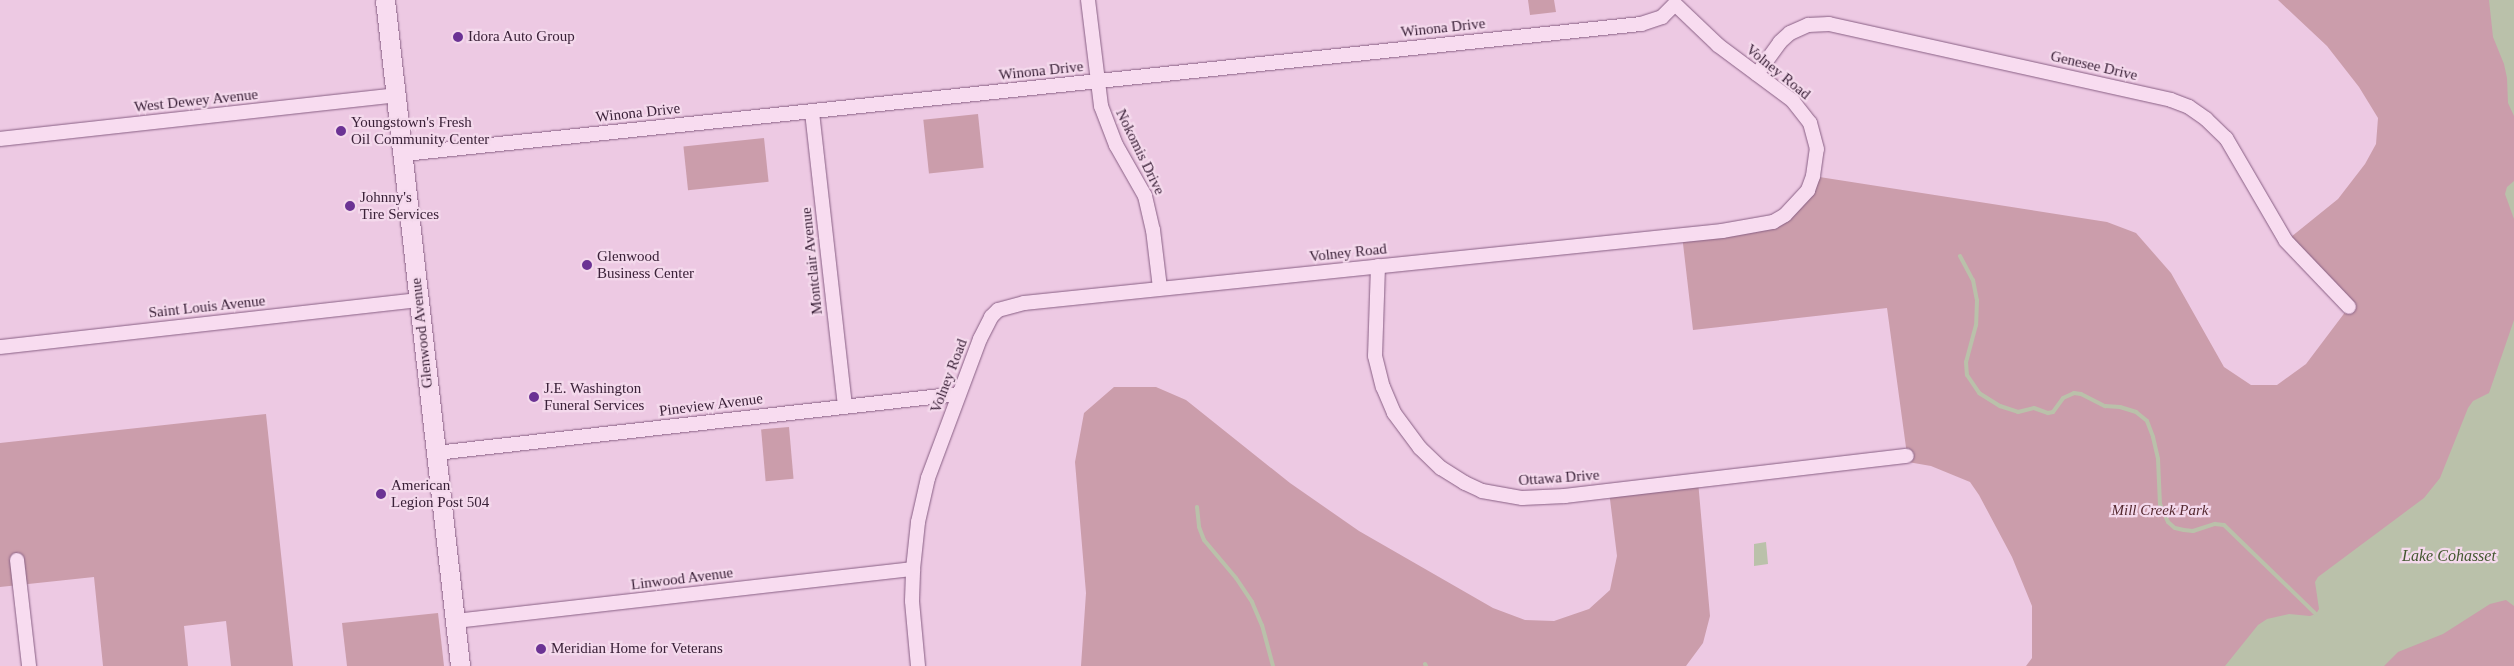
<!DOCTYPE html>
<style>
body{margin:0}
#map{position:relative;width:2514px;height:666px;overflow:hidden;background:#edc9e3;font-family:"Times New Roman",serif}
div>[style]{position:absolute}
.green>*{inset:0;background:#cb9dab;transform-origin:0 0}
.water>*{inset:0;background:#bac1aa}
.stream>*{height:4px;margin:-2px;padding:0 2px;transform-origin:2px;border-radius:2px;background:#bac1aa}
.roads{filter:drop-shadow(0 0 1px #885f84) drop-shadow(0 0 1px #885f84)}
.minor>*{height:14px;margin:-7px;padding:0 7px;transform-origin:7px;border-radius:7px;background:#f8dcf0}
.secondary>*{height:19px;margin:-9.5px;padding:0 9.5px;transform-origin:9.5px;border-radius:9.5px;background:#f8dcf0}
.dots>*{width:14px;height:14px;translate:-50% -50%;box-sizing:border-box;border:2px solid #f4d9ec;border-radius:50%}
span{translate:-50% -50%;white-space:nowrap;text-align:center;line-height:1.15;-webkit-text-stroke:4.5px #f4d9ec;paint-order:stroke}
.street-label{font-size:15px;color:#3a2138}
.poi-label{font-size:15px;color:#3a2138}
.left{translate:0 -50%;text-align:left}
.park-label{font-size:15px;color:#552930;font-style:italic}
.water-label{font-size:16px;color:#445831;font-style:italic}
</style>
<div id="map">
<div class="green">
<i style="clip-path:polygon(1528px 0,1554px 0,1556px 12px,1530px 15px)"></i>
<i style="clip-path:polygon(2278px 0,2514px 0,2514px 666px,2026px 666px,2032px 658px,2032px 606px,2012px 557px,1979px 495px,1970px 482px,1931px 466px,1908px 462px,1887px 308px,1693px 330px,1682px 235px,1773px 222px,1813px 176px,2107px 222px,2136px 233px,2171px 273px,2224px 367px,2251px 385px,2277px 385px,2306px 364px,2349px 307px,2286px 241px,2338px 199px,2365px 164px,2376px 144px,2378px 118px,2359px 87px,2327px 46px)"></i>
<i style="left:978px;top:114px;width:54px;height:55px;rotate:84deg"></i>
<i style="left:764px;top:138px;width:44px;height:81px;rotate:84deg"></i>
<i style="clip-path:polygon(1114px 387px,1156px 387px,1186px 400px,1290px 483px,1359px 531px,1493px 608px,1525px 620px,1554px 621px,1589px 609px,1610px 590px,1617px 556px,1609px 491px,1698px 481px,1710px 616px,1703px 643px,1686px 666px,1081px 666px,1086px 593px,1075px 462px,1084px 413px)"></i>
<i style="clip-path:polygon(266px 414px,293px 666px,231px 666px,226px 621px,184px 626px,188px 666px,103px 666px,94px 577px,0 587px,0 443px)"></i>
<i style="left:789px;top:427px;width:52px;height:28px;rotate:85deg"></i>
<i style="clip-path:polygon(438px 613px,444px 666px,347px 666px,342px 623px)"></i>
</div>
<div class="water">
<i style="clip-path:polygon(2489px 0,2514px 0,2514px 116px,2508px 103px,2507px 78px,2504px 64px,2493px 37px)"></i>
<i style="clip-path:polygon(2514px 181px,2514px 219px,2505px 194px,2507px 187px)"></i>
<i style="clip-path:polygon(2514px 320px,2514px 606px,2506px 600px,2490px 604px,2443px 634px,2398px 652px,2384px 666px,2225px 666px,2258px 625px,2267px 619px,2289px 614px,2310px 616px,2316px 614px,2319px 609px,2315px 582px,2318px 577px,2424px 498px,2440px 478px,2468px 408px,2473px 401px,2489px 393px)"></i>
<i style="clip-path:polygon(1766px 542px,1768px 564px,1754px 566px,1754px 544px)"></i>
</div>
<div class="stream">
<i style="left:1960px;top:256px;width:27px;rotate:62deg"></i>
<i style="left:1973px;top:280px;width:20px;rotate:79deg"></i>
<i style="left:1977px;top:300px;width:25px;rotate:92deg"></i>
<i style="left:1976px;top:325px;width:38px;rotate:105deg"></i>
<i style="left:1966px;top:362px;width:13px;rotate:86deg"></i>
<i style="left:1967px;top:375px;width:22px;rotate:56deg"></i>
<i style="left:1979px;top:393px;width:25px;rotate:32deg"></i>
<i style="left:2000px;top:406px;width:19px;rotate:18deg"></i>
<i style="left:2018px;top:412px;width:16px;rotate:-14deg"></i>
<i style="left:2034px;top:408px;width:15px;rotate:20deg"></i>
<i style="left:2048px;top:413px;width:5px;rotate:-11deg"></i>
<i style="left:2053px;top:412px;width:17px;rotate:-54deg"></i>
<i style="left:2063px;top:398px;width:12px;rotate:-24deg"></i>
<i style="left:2074px;top:393px;width:7px;rotate:8deg"></i>
<i style="left:2081px;top:394px;width:27px;rotate:27deg"></i>
<i style="left:2105px;top:406px;width:15px;rotate:4deg"></i>
<i style="left:2120px;top:407px;width:17px;rotate:17deg"></i>
<i style="left:2136px;top:412px;width:14px;rotate:39deg"></i>
<i style="left:2147px;top:421px;width:17px;rotate:69deg"></i>
<i style="left:2153px;top:437px;width:23px;rotate:77deg"></i>
<i style="left:2158px;top:459px;width:45px;rotate:87.5deg"></i>
<i style="left:2160px;top:504px;width:20px;rotate:66deg"></i>
<i style="left:2168px;top:522px;width:9px;rotate:41deg"></i>
<i style="left:2175px;top:528px;width:9px;rotate:13deg"></i>
<i style="left:2184px;top:530px;width:9px;rotate:6deg"></i>
<i style="left:2193px;top:531px;width:23px;rotate:-18deg"></i>
<i style="left:2215px;top:524px;width:9px;rotate:6deg"></i>
<i style="left:2224px;top:525px;width:128px;rotate:44.1deg"></i>
<i style="left:1197px;top:507px;width:20px;rotate:84deg"></i>
<i style="left:1199px;top:527px;width:14px;rotate:69deg"></i>
<i style="left:1204px;top:540px;width:50px;rotate:49.9deg"></i>
<i style="left:1236px;top:578px;width:29px;rotate:56deg"></i>
<i style="left:1252px;top:602px;width:25px;rotate:67deg"></i>
<i style="left:1262px;top:625px;width:42px;rotate:75deg"></i>
<i style="left:1425px;top:664px;width:2px;rotate:63deg"></i>
</div>
<div class="roads">
<div class="minor">
<i style="left:1088px;top:0;width:107px;rotate:83deg"></i>
<i style="left:1101px;top:106px;width:42px;rotate:69deg"></i>
<i style="left:1116px;top:145px;width:59px;rotate:60.4deg"></i>
<i style="left:1145px;top:196px;width:35px;rotate:77deg"></i>
<i style="left:1153px;top:230px;width:58px;rotate:83.1deg"></i>
<i style="left:1757px;top:74px;width:39px;rotate:-54deg"></i>
<i style="left:1780px;top:42px;width:13px;rotate:-42deg"></i>
<i style="left:1790px;top:33px;width:20px;rotate:-24deg"></i>
<i style="left:1808px;top:25px;width:21px;rotate:-3deg"></i>
<i style="left:1829px;top:24px;width:350px;rotate:12.5deg"></i>
<i style="left:2171px;top:100px;width:19px;rotate:21deg"></i>
<i style="left:2189px;top:107px;width:21px;rotate:35deg"></i>
<i style="left:2206px;top:119px;width:28px;rotate:44deg"></i>
<i style="left:2226px;top:138px;width:119px;rotate:59.8deg"></i>
<i style="left:2286px;top:241px;width:91px;rotate:46.3deg"></i>
<i style="left:812px;top:112px;width:296px;rotate:83.6deg"></i>
<i style="left:0;top:139px;width:398px;rotate:-6.3deg"></i>
<i style="left:404px;top:154px;width:1244px;rotate:-6deg"></i>
<i style="left:1641px;top:24px;width:22px;rotate:-18deg"></i>
<i style="left:1662px;top:17px;width:18px;rotate:-45deg"></i>
<i style="left:1378px;top:266px;width:90px;rotate:91.9deg"></i>
<i style="left:1375px;top:356px;width:32px;rotate:76deg"></i>
<i style="left:1383px;top:387px;width:28px;rotate:67deg"></i>
<i style="left:1394px;top:413px;width:44px;rotate:53.4deg"></i>
<i style="left:1420px;top:448px;width:29px;rotate:44deg"></i>
<i style="left:1441px;top:468px;width:28px;rotate:32deg"></i>
<i style="left:1465px;top:483px;width:19px;rotate:25deg"></i>
<i style="left:1482px;top:491px;width:41px;rotate:9.9deg"></i>
<i style="left:1522px;top:498px;width:43px;rotate:-2.7deg"></i>
<i style="left:1565px;top:496px;width:344px;rotate:-6.7deg"></i>
<i style="left:0;top:347px;width:421px;rotate:-6.4deg"></i>
<i style="left:436px;top:453px;width:526px;rotate:-6.44deg"></i>
<i style="left:17px;top:560px;width:107px;rotate:83.5deg"></i>
<i style="left:456px;top:621px;width:460px;rotate:-6.5deg"></i>
<i style="left:918px;top:666px;width:65px;rotate:-95.3deg"></i>
<i style="left:912px;top:601px;width:32px;rotate:-88deg"></i>
<i style="left:913px;top:569px;width:47px;rotate:-83.9deg"></i>
<i style="left:918px;top:522px;width:45px;rotate:-77.2deg"></i>
<i style="left:928px;top:478px;width:148px;rotate:-69.5deg"></i>
<i style="left:980px;top:339px;width:25px;rotate:-63deg"></i>
<i style="left:991px;top:317px;width:10px;rotate:-45deg"></i>
<i style="left:998px;top:310px;width:27px;rotate:-15deg"></i>
<i style="left:1024px;top:303px;width:702px;rotate:-5.89deg"></i>
<i style="left:1722px;top:231px;width:52px;rotate:-10deg"></i>
<i style="left:1773px;top:222px;width:14px;rotate:-30deg"></i>
<i style="left:1785px;top:215px;width:34px;rotate:-47deg"></i>
<i style="left:1808px;top:190px;width:15px;rotate:-70deg"></i>
<i style="left:1813px;top:176px;width:27px;rotate:-82deg"></i>
<i style="left:1817px;top:149px;width:27px;rotate:-105deg"></i>
<i style="left:1810px;top:123px;width:28px;rotate:-128deg"></i>
<i style="left:1793px;top:101px;width:94px;rotate:-143.3deg"></i>
<i style="left:1718px;top:45px;width:59px;rotate:-136.4deg"></i>
</div>
<div class="secondary">
<i style="left:385px;top:0;width:670px;rotate:83.57deg"></i>
</div>
</div>
<div class="dots">
<i style="left:458px;top:37px;background:#6b3294"></i>
<i style="left:341px;top:131px;background:#6b3294"></i>
<i style="left:350px;top:206px;background:#6b3294"></i>
<i style="left:587px;top:265px;background:#6b3294"></i>
<i style="left:534px;top:397px;background:#6b3294"></i>
<i style="left:381px;top:494px;background:#6b3294"></i>
<i style="left:541px;top:649px;background:#6b3294"></i>
</div>
<div class="street-label">
<span style="left:1443px;top:28px;rotate:-6deg">Winona Drive</span>
<span style="left:2094px;top:66px;rotate:13deg">Genesee Drive</span>
<span style="left:1041px;top:71px;rotate:-6deg">Winona Drive</span>
<span style="left:1778px;top:72px;rotate:39deg">Volney Road</span>
<span style="left:196px;top:101px;rotate:-6deg">West Dewey Avenue</span>
<span style="left:638px;top:113px;rotate:-6deg">Winona Drive</span>
<span style="left:1140px;top:152px;rotate:64deg">Nokomis Drive</span>
<span style="left:1348px;top:253px;rotate:-6deg">Volney Road</span>
<span style="left:812px;top:261px;rotate:-96deg">Montclair Avenue</span>
<span style="left:207px;top:307px;rotate:-6deg">Saint Louis Avenue</span>
<span style="left:422px;top:333px;rotate:-96deg">Glenwood Avenue</span>
<span style="left:949px;top:376px;rotate:-69deg">Volney Road</span>
<span style="left:711px;top:405px;rotate:-7deg">Pineview Avenue</span>
<span style="left:1559px;top:478px;rotate:-4deg">Ottawa Drive</span>
<span style="left:682px;top:579px;rotate:-7deg">Linwood Avenue</span>
</div>
<div class="poi-label">
<span class="left" style="left:468px;top:37px">Idora Auto Group</span>
<span class="left" style="left:351px;top:131px">Youngstown's Fresh<br>Oil Community Center</span>
<span class="left" style="left:360px;top:206px">Johnny's<br>Tire Services</span>
<span class="left" style="left:597px;top:265px">Glenwood<br>Business Center</span>
<span class="left" style="left:544px;top:397px">J.E. Washington<br>Funeral Services</span>
<span class="left" style="left:391px;top:494px">American<br>Legion Post 504</span>
<span class="left" style="left:551px;top:649px">Meridian Home for Veterans</span>
</div>
<div class="park-label">
<span style="left:2160px;top:511px">Mill Creek Park</span>
</div>
<div class="water-label">
<span style="left:2449px;top:556px">Lake Cohasset</span>
</div>
</div>
